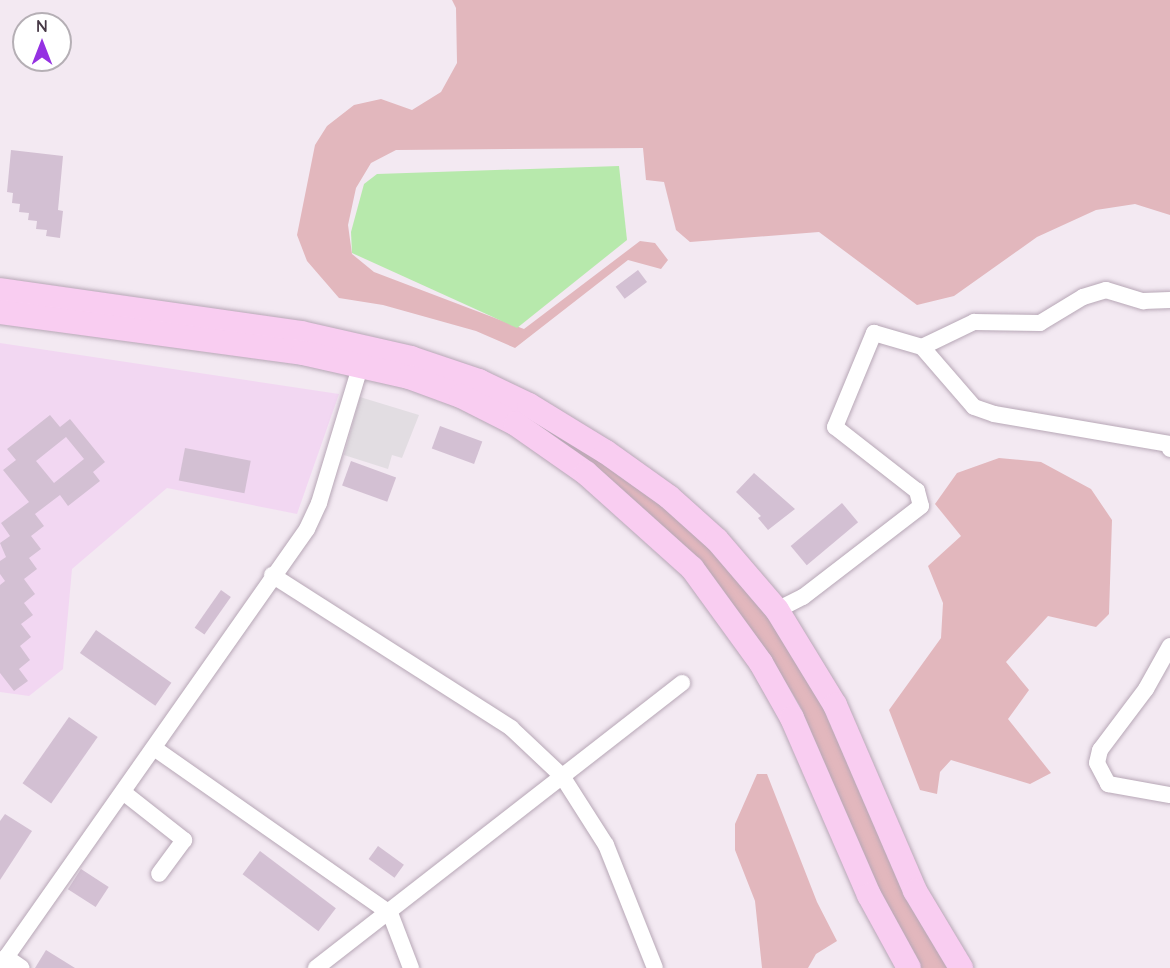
<!DOCTYPE html>
<style>
body{margin:0}
#map{position:relative;width:1170px;height:968px;overflow:hidden;background:#f3e9f2;font-family:Quicksand,sans-serif}
div>[style]{position:absolute}
.commercial>*{inset:0;background:#f2d7f2}
.green>*{inset:0;background:#e2b7bd}
.parking>*{inset:0;background:#e2dde2}
.water>*{inset:0;background:#b7e9ac}
.building>*{inset:0;background:#d3c0d3;transform-origin:0 0}
.roads{filter:drop-shadow(0 0 2px #b7a7b6) drop-shadow(0 0 2px #b7a7b6)}
.street>*{height:16px;margin:-8px;padding:0 8px;transform-origin:8px;border-radius:8px;background:#fff}
.secondary>*{height:24px;margin:-12px;padding:0 12px;transform-origin:12px;border-radius:12px;background:#f9cdf1}
span{translate:-50% -50%;white-space:nowrap;text-align:center;line-height:1.15;-webkit-text-stroke:4.5px #fff;paint-order:stroke}
.north{position:absolute;left:12px;top:12px;width:60px;height:60px;box-sizing:border-box;background:#fff;border:2px solid #b5afb5;border-radius:50%;rotate:0deg;font-size:16px;font-weight:700;line-height:24px;text-align:center;color:#463845}
.north::after{content:'';display:block;margin:auto;width:21px;height:27px;background:#9531e2;clip-path:polygon(50% 0,100% 100%,50% 72%,0 100%)}
</style>
<div id="map">
<div class="commercial">
<i style="clip-path:polygon(0 343px,339px 394px,297px 514px,167px 488px,72px 569px,63px 669px,29px 696px,0 692px)"></i>
</div>
<div class="green">
<i style="clip-path:polygon(452px 0,1170px 0,1170px 215px,1135px 204px,1096px 210px,1037px 237px,954px 296px,917px 305px,819px 232px,690px 242px,676px 230px,664px 182px,646px 180px,643px 148px,396px 150px,371px 163px,356px 188px,348px 225px,352px 254px,374px 272px,524px 329px,640px 241px,655px 243px,668px 260px,661px 269px,628px 260px,515px 348px,476px 331px,383px 305px,339px 298px,307px 261px,297px 235px,315px 145px,327px 126px,354px 105px,381px 99px,412px 110px,441px 92px,457px 63px,456px 8px)"></i>
<i style="clip-path:polygon(500px 399px,615px 469px,716px 550px,803px 659px,951px 968px,920px 968px,876px 885px,800px 706px,766px 650px)"></i>
<i style="clip-path:polygon(999px 458px,1041px 462px,1091px 489px,1112px 520px,1109px 614px,1096px 627px,1048px 616px,1006px 662px,1029px 690px,1008px 719px,1051px 773px,1030px 784px,951px 760px,940px 772px,937px 794px,920px 790px,889px 710px,941px 638px,943px 603px,928px 566px,961px 536px,935px 504px,957px 473px)"></i>
<i style="clip-path:polygon(757px 774px,767px 774px,817px 902px,837px 941px,816px 954px,808px 968px,762px 968px,755px 901px,735px 850px,735px 824px)"></i>
</div>
<div class="parking">
<i style="clip-path:polygon(360px 397px,419px 415px,402px 458px,392px 455px,388px 469px,344px 455px)"></i>
</div>
<div class="water">
<i style="clip-path:polygon(619px 166px,627px 240px,517px 328px,352px 253px,351px 232px,364px 184px,377px 174px)"></i>
</div>
<div class="building">
<i style="clip-path:polygon(11px 150px,63px 156px,58px 210px,63px 211px,60px 238px,46px 236px,47px 230px,36px 229px,37px 221px,28px 220px,29px 213px,19px 212px,20px 204px,12px 203px,13px 193px,7px 192px)"></i>
<i style="left:638px;top:270px;width:15px;height:28px;rotate:53deg"></i>
<i style="clip-path:polygon(evenodd,50px 415px,60px 427px,70px 419px,105px 462px,93px 472px,100px 481px,68px 506px,60px 495px,35px 514px,44px 526px,31px 536px,41px 549px,29px 558px,37px 569px,24px 579px,35px 594px,24px 603px,33px 615px,21px 624px,31px 637px,20px 646px,30px 660px,19px 669px,28px 681px,14px 691px,0 673px,0 585px,5px 581px,0 574px,0 561px,6px 557px,0 543px,10px 536px,1px 523px,29px 502px,3px 470px,16px 460px,7px 449px,50px 415px,66px 437px,84px 459px,54px 483px,36px 461px,66px 437px)"></i>
<i style="left:440px;top:426px;width:45px;height:24px;rotate:20deg"></i>
<i style="left:185px;top:448px;width:67px;height:33px;rotate:11deg"></i>
<i style="left:351px;top:461px;width:48px;height:26px;rotate:20deg"></i>
<i style="clip-path:polygon(754px 473px,795px 509px,768px 530px,758px 518px,761px 516px,736px 492px)"></i>
<i style="left:842px;top:503px;width:25px;height:67px;rotate:50deg"></i>
<i style="left:221px;top:590px;width:12px;height:46px;rotate:35deg"></i>
<i style="left:96px;top:630px;width:92px;height:28px;rotate:35deg"></i>
<i style="left:69px;top:717px;width:35px;height:81px;rotate:35deg"></i>
<i style="clip-path:polygon(5px 814px,32px 831px,0 880px,0 821px)"></i>
<i style="left:378px;top:846px;width:32px;height:16px;rotate:36deg"></i>
<i style="left:260px;top:851px;width:95px;height:29px;rotate:37deg"></i>
<i style="left:81px;top:869px;width:33px;height:24px;rotate:33deg"></i>
<i style="clip-path:polygon(46px 950px,75px 968px,35px 968px)"></i>
</div>
<div class="roads">
<div class="street">
<i style="left:922px;top:347px;width:79px;rotate:49.1deg"></i>
<i style="left:974px;top:407px;width:21px;rotate:19deg"></i>
<i style="left:994px;top:414px;width:178px;rotate:9.7deg"></i>
<i style="left:1169px;top:444px;width:5px;rotate:79deg"></i>
<i style="left:272px;top:575px;width:284px;rotate:32.6deg"></i>
<i style="left:511px;top:728px;width:70px;rotate:43.3deg"></i>
<i style="left:562px;top:776px;width:82px;rotate:57.5deg"></i>
<i style="left:606px;top:845px;width:132px;rotate:68.3deg"></i>
<i style="left:777px;top:610px;width:29px;rotate:-27deg"></i>
<i style="left:803px;top:597px;width:149px;rotate:-37.6deg"></i>
<i style="left:921px;top:506px;width:16px;rotate:-105deg"></i>
<i style="left:917px;top:491px;width:104px;rotate:-142deg"></i>
<i style="left:835px;top:427px;width:102px;rotate:-67.5deg"></i>
<i style="left:874px;top:333px;width:50px;rotate:16.3deg"></i>
<i style="left:922px;top:347px;width:58px;rotate:-25.7deg"></i>
<i style="left:974px;top:322px;width:66px;rotate:0.9deg"></i>
<i style="left:1040px;top:323px;width:50px;rotate:-31.2deg"></i>
<i style="left:1083px;top:297px;width:24px;rotate:-17deg"></i>
<i style="left:1106px;top:290px;width:39px;rotate:17deg"></i>
<i style="left:1143px;top:301px;width:27px;rotate:-2deg"></i>
<i style="left:1170px;top:646px;width:49px;rotate:119.2deg"></i>
<i style="left:1146px;top:689px;width:76px;rotate:127deg"></i>
<i style="left:1100px;top:750px;width:13px;rotate:103deg"></i>
<i style="left:1097px;top:763px;width:24px;rotate:62deg"></i>
<i style="left:1108px;top:784px;width:63px;rotate:10.1deg"></i>
<i style="left:154px;top:748px;width:288px;rotate:35deg"></i>
<i style="left:390px;top:913px;width:59px;rotate:69.1deg"></i>
<i style="left:123px;top:792px;width:78px;rotate:38.2deg"></i>
<i style="left:184px;top:840px;width:42px;rotate:126.3deg"></i>
<i style="left:6px;top:957px;width:19px;rotate:35deg"></i>
<i style="left:0;top:966px;width:534px;rotate:-54.91deg"></i>
<i style="left:307px;top:529px;width:29px;rotate:-65deg"></i>
<i style="left:319px;top:503px;width:145px;rotate:-73.2deg"></i>
<i style="left:316px;top:968px;width:464px;rotate:-37.9deg"></i>
</div>
<div class="secondary">
<i style="left:0;top:290px;width:304px;rotate:8.1deg"></i>
<i style="left:301px;top:333px;width:113px;rotate:12.8deg"></i>
<i style="left:411px;top:358px;width:72px;rotate:18.7deg"></i>
<i style="left:479px;top:381px;width:55px;rotate:25.6deg"></i>
<i style="left:529px;top:405px;width:90px;rotate:31.4deg"></i>
<i style="left:606px;top:452px;width:77px;rotate:35.5deg"></i>
<i style="left:669px;top:497px;width:64px;rotate:41.9deg"></i>
<i style="left:717px;top:540px;width:92px;rotate:49.4deg"></i>
<i style="left:777px;top:610px;width:111px;rotate:58.6deg"></i>
<i style="left:835px;top:705px;width:202px;rotate:66.7deg"></i>
<i style="left:915px;top:891px;width:90px;rotate:59.1deg"></i>
<i style="left:0;top:312px;width:306px;rotate:7.7deg"></i>
<i style="left:303px;top:353px;width:109px;rotate:12.8deg"></i>
<i style="left:409px;top:377px;width:55px;rotate:20.1deg"></i>
<i style="left:461px;top:396px;width:62px;rotate:27deg"></i>
<i style="left:516px;top:424px;width:85px;rotate:35deg"></i>
<i style="left:586px;top:473px;width:142px;rotate:41.9deg"></i>
<i style="left:692px;top:568px;width:117px;rotate:54deg"></i>
<i style="left:761px;top:663px;width:63px;rotate:60.6deg"></i>
<i style="left:792px;top:718px;width:193px;rotate:66.5deg"></i>
<i style="left:869px;top:895px;width:83px;rotate:61.3deg"></i>
</div>
</div>
<div class="north">N</div>
</div>
